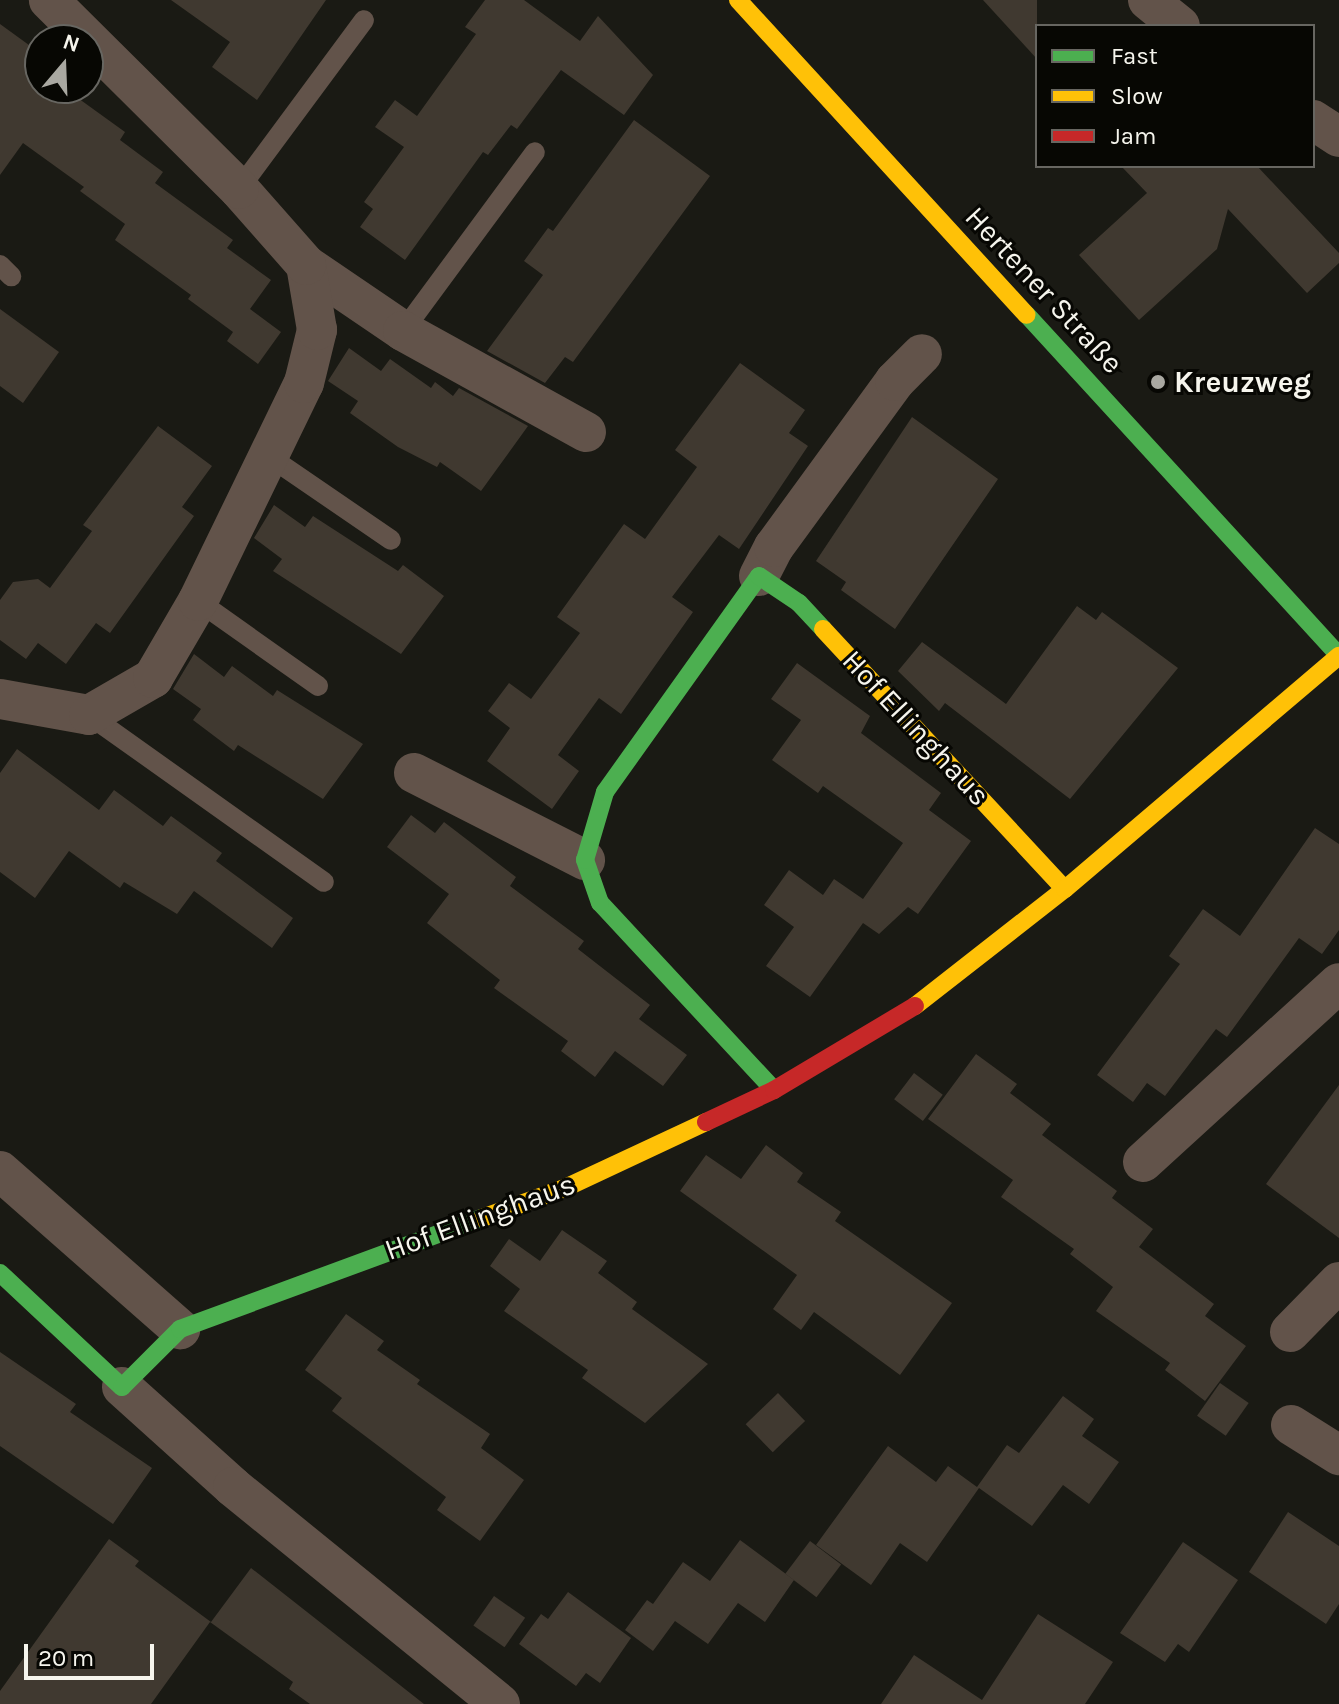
<!DOCTYPE html>
<meta charset="utf-8">
<style>
body{margin:0}
#map{position:relative;width:1339px;height:1704px;overflow:hidden;background:#1a1a14;font-family:Karla,sans-serif}
div>[style]{position:absolute}
.building>*{inset:0;background:#403930;transform-origin:0 0}
.lane>*{height:20px;margin:-10px;padding:0 10px;transform-origin:10px;border-radius:10px;background:#62534a}
.street>*{height:40px;margin:-20px;padding:0 20px;transform-origin:20px;border-radius:20px;background:#62534a}
.fast>*{height:18px;margin:-9px;padding:0 9px;transform-origin:9px;border-radius:9px;background:#4caf50}
.slow>*{height:18px;margin:-9px;padding:0 9px;transform-origin:9px;border-radius:9px;background:#ffc107}
.jam>*{height:18px;margin:-9px;padding:0 9px;transform-origin:9px;border-radius:9px;background:#c62828}
.dots>*{width:22px;height:22px;translate:-50% -50%;box-sizing:border-box;border:4px solid #070703;border-radius:50%}
span{translate:-50% -50%;white-space:nowrap;text-align:center;line-height:1.15;-webkit-text-stroke:6px #070703;paint-order:stroke}
.street-label{font-size:30px;color:#f6f5ed}
.poi-label{font-size:30px;color:#f6f5ed;font-weight:700}
.left{translate:0 -50%;text-align:left}
.legend{position:absolute;left:1035px;top:24px;width:280px;height:144px;box-sizing:border-box;background:#070703;border:2px solid #676661;margin:0;padding:10px 14px;list-style:none;font-size:24px;color:#f6f5ed}
.legend li{display:flex;align-items:center;gap:16px;height:40px}
.legend b{width:40px;border:2px solid #676661}
.north{position:absolute;left:24px;top:24px;width:80px;height:80px;box-sizing:border-box;background:#070703;border:2px solid #676661;border-radius:50%;rotate:19deg;font-size:22px;font-weight:700;line-height:32px;text-align:center;color:#f6f5ed}
.north::after{content:'';display:block;margin:auto;width:28px;height:36px;background:#a9a8a1;clip-path:polygon(50% 0,100% 100%,50% 72%,0 100%)}
.scale{position:absolute;left:24px;top:1644px;width:130px;height:36px;box-sizing:border-box;border:4px solid #f6f5ed;border-top:0;padding-left:10px;font-size:24px;line-height:28px;white-space:nowrap;color:#f6f5ed;-webkit-text-stroke:6px #070703;paint-order:stroke}
</style>
<div id="map">
<div class="building">
<i style="clip-path:polygon(171px 0,326px 0,257px 100px,212px 67px,230px 42px)"></i>
<i style="clip-path:polygon(485px 0,524px 0,580px 41px,598px 16px,653px 75px,624px 115px,561px 70px,517px 129px,511px 125px,488px 155px,483px 152px,405px 260px,360px 227px,373px 209px,364px 202px,404px 147px,375px 127px,395px 100px,417px 116px,476px 34px,465px 27px)"></i>
<i style="clip-path:polygon(983px 0,1037px 0,1037px 59px)"></i>
<i style="clip-path:polygon(0 24px,40px 53px,40px 88px,64px 88px,125px 132px,120px 140px,163px 172px,155px 183px,233px 240px,227px 248px,271px 280px,250px 309px,281px 332px,258px 364px,227px 341px,233px 332px,188px 299px,191px 295px,115px 240px,125px 224px,80px 191px,84px 187px,23px 143px,0 175px)"></i>
<i style="clip-path:polygon(634px 120px,710px 176px,573px 362px,565px 357px,545px 383px,487px 351px,543px 275px,524px 261px,548px 228px,553px 231px)"></i>
<i style="clip-path:polygon(1121px 166px,1257px 166px,1339px 253px,1339px 263px,1307px 293px,1228px 209px,1217px 249px,1139px 320px,1079px 255px,1147px 193px)"></i>
<i style="clip-path:polygon(0 309px,59px 352px,23px 403px,0 386px)"></i>
<i style="clip-path:polygon(349px 348px,381px 371px,390px 359px,431px 388px,435px 382px,453px 396px,459px 388px,528px 426px,481px 491px,440px 462px,437px 467px,398px 447px,350px 413px,358px 401px,328px 381px)"></i>
<i style="clip-path:polygon(740px 363px,805px 410px,789px 433px,808px 446px,739px 549px,719px 535px,672px 597px,693px 612px,621px 714px,599px 698px,558px 755px,579px 771px,552px 809px,487px 761px,510px 728px,488px 711px,509px 683px,531px 699px,580px 633px,557px 617px,624px 524px,645px 539px,697px 467px,675px 450px)"></i>
<i style="clip-path:polygon(912px 417px,998px 479px,895px 629px,841px 590px,846px 582px,816px 561px)"></i>
<i style="clip-path:polygon(158px 426px,212px 466px,182px 507px,194px 516px,110px 633px,96px 623px,66px 664px,38px 643px,26px 659px,0 640px,0 600px,13px 582px,38px 579px,50px 588px,92px 531px,83px 525px)"></i>
<i style="clip-path:polygon(274px 505px,305px 527px,313px 516px,398px 571px,403px 565px,444px 596px,401px 654px,273px 571px,282px 559px,254px 538px)"></i>
<i style="clip-path:polygon(1077px 606px,1096px 620px,1102px 612px,1178px 668px,1070px 799px,945px 703px,939px 711px,898px 671px,922px 642px,1006px 704px)"></i>
<i style="clip-path:polygon(194px 654px,224px 677px,232px 666px,273px 696px,277px 690px,363px 744px,323px 799px,238px 745px,234px 751px,193px 720px,201px 709px,173px 689px)"></i>
<i style="clip-path:polygon(797px 663px,870px 716px,861px 733px,941px 793px,929px 810px,971px 841px,918px 914px,908px 907px,879px 934px,863px 923px,810px 997px,766px 966px,794px 927px,764px 905px,789px 870px,823px 895px,834px 879px,863px 899px,903px 843px,823px 786px,818px 793px,772px 760px,801px 720px,771px 699px)"></i>
<i style="clip-path:polygon(17px 749px,99px 810px,114px 790px,163px 826px,171px 816px,222px 853px,216px 861px,293px 918px,272px 948px,194px 891px,177px 914px,124px 882px,120px 888px,69px 851px,35px 898px,0 872px,0 773px)"></i>
<i style="clip-path:polygon(411px 815px,435px 833px,444px 822px,516px 877px,510px 886px,584px 941px,578px 949px,650px 1005px,639px 1019px,687px 1055px,663px 1086px,615px 1051px,595px 1077px,561px 1051px,568px 1041px,494px 988px,500px 980px,427px 923px,449px 894px,387px 847px)"></i>
<i style="clip-path:polygon(1315px 828px,1339px 844px,1339px 930px,1322px 954px,1299px 938px,1227px 1037px,1216px 1029px,1165px 1096px,1147px 1083px,1133px 1102px,1097px 1075px,1180px 964px,1169px 956px,1203px 909px,1240px 936px)"></i>
<i style="clip-path:polygon(976px 1054px,1017px 1084px,1010px 1093px,1051px 1124px,1042px 1135px,1117px 1191px,1112px 1198px,1153px 1229px,1139px 1247px,1214px 1304px,1205px 1316px,1246px 1346px,1205px 1401px,1165px 1370px,1170px 1363px,1096px 1311px,1113px 1287px,1070px 1254px,1074px 1249px,1001px 1197px,1013px 1180px,928px 1119px)"></i>
<i style="left:914px;top:1073px;width:36px;height:33px;rotate:37deg"></i>
<i style="clip-path:polygon(1339px 1085px,1339px 1238px,1266px 1184px)"></i>
<i style="clip-path:polygon(766px 1145px,803px 1173px,797px 1182px,841px 1212px,835px 1221px,952px 1303px,900px 1375px,814px 1312px,801px 1330px,773px 1309px,797px 1275px,680px 1191px,706px 1155px,741px 1179px)"></i>
<i style="clip-path:polygon(562px 1230px,607px 1261px,598px 1273px,637px 1302px,632px 1309px,708px 1364px,645px 1423px,582px 1378px,588px 1370px,504px 1311px,520px 1289px,490px 1266px,509px 1239px,540px 1261px)"></i>
<i style="clip-path:polygon(346px 1314px,384px 1341px,377px 1350px,420px 1380px,417px 1384px,490px 1434px,481px 1448px,524px 1480px,480px 1541px,437px 1510px,446px 1497px,332px 1411px,342px 1398px,305px 1370px)"></i>
<i style="clip-path:polygon(0 1352px,76px 1404px,70px 1412px,152px 1468px,113px 1524px,0 1446px)"></i>
<i style="left:1220px;top:1383px;width:35px;height:40px;rotate:35deg"></i>
<i style="left:778px;top:1393px;width:39px;height:45px;rotate:46deg"></i>
<i style="clip-path:polygon(1063px 1396px,1094px 1419px,1082px 1436px,1119px 1462px,1089px 1504px,1063px 1485px,1032px 1526px,979px 1488px,927px 1562px,900px 1543px,871px 1585px,816px 1545px,888px 1446px,936px 1482px,948px 1466px,977px 1487px,1007px 1445px,1019px 1453px)"></i>
<i style="clip-path:polygon(1288px 1512px,1339px 1546px,1339px 1604px,1326px 1624px,1249px 1572px)"></i>
<i style="clip-path:polygon(109px 1539px,139px 1561px,135px 1566px,211px 1622px,251px 1568px,424px 1704px,310px 1704px,289px 1689px,293px 1682px,210px 1622px,151px 1704px,0 1704px,0 1691px)"></i>
<i style="clip-path:polygon(740px 1540px,794px 1580px,765px 1622px,738px 1603px,708px 1644px,675px 1621px,653px 1651px,625px 1630px,647px 1600px,653px 1604px,683px 1562px,710px 1581px)"></i>
<i style="left:810px;top:1541px;width:39px;height:41px;rotate:37deg"></i>
<i style="clip-path:polygon(1183px 1542px,1238px 1580px,1189px 1652px,1178px 1644px,1165px 1662px,1120px 1633px)"></i>
<i style="clip-path:polygon(568px 1592px,631px 1638px,600px 1683px,586px 1673px,576px 1686px,519px 1644px,541px 1614px,548px 1619px)"></i>
<i style="left:494px;top:1596px;width:38px;height:36px;rotate:35deg"></i>
<i style="clip-path:polygon(1038px 1614px,1113px 1662px,1085px 1704px,881px 1704px,914px 1655px,982px 1700px)"></i>
</div>
<div class="lane">
<i style="left:239px;top:189px;width:210px;rotate:-53.5deg"></i>
<i style="left:0;top:265px;width:16px;rotate:45deg"></i>
<i style="left:403px;top:331px;width:222px;rotate:-53.6deg"></i>
<i style="left:267px;top:455px;width:150px;rotate:34.4deg"></i>
<i style="left:198px;top:601px;width:147px;rotate:35.3deg"></i>
<i style="left:89px;top:715px;width:288px;rotate:35.4deg"></i>
</div>
<div class="street">
<i style="left:1148px;top:0;width:41px;rotate:39.1deg"></i>
<i style="left:1313px;top:120px;width:31px;rotate:33deg"></i>
<i style="left:306px;top:265px;width:117px;rotate:34.2deg"></i>
<i style="left:403px;top:331px;width:209px;rotate:28.9deg"></i>
<i style="left:759px;top:576px;width:33px;rotate:-63deg"></i>
<i style="left:774px;top:547px;width:205px;rotate:-53.9deg"></i>
<i style="left:895px;top:381px;width:38px;rotate:-45deg"></i>
<i style="left:0;top:699px;width:90px;rotate:10.2deg"></i>
<i style="left:89px;top:715px;width:74px;rotate:-30deg"></i>
<i style="left:153px;top:678px;width:89px;rotate:-59.7deg"></i>
<i style="left:198px;top:601px;width:242px;rotate:-64.1deg"></i>
<i style="left:304px;top:383px;width:55px;rotate:-76.2deg"></i>
<i style="left:317px;top:330px;width:66px;rotate:-99.6deg"></i>
<i style="left:306px;top:265px;width:101px;rotate:-131.4deg"></i>
<i style="left:239px;top:189px;width:268px;rotate:-135.2deg"></i>
<i style="left:414px;top:773px;width:192px;rotate:27deg"></i>
<i style="left:1143px;top:1162px;width:265px;rotate:-42.4deg"></i>
<i style="left:0;top:1171px;width:240px;rotate:41.3deg"></i>
<i style="left:1290px;top:1332px;width:70px;rotate:-45.6deg"></i>
<i style="left:122px;top:1387px;width:149px;rotate:42deg"></i>
<i style="left:233px;top:1487px;width:344px;rotate:39.1deg"></i>
<i style="left:1291px;top:1425px;width:57px;rotate:32deg"></i>
</div>
<div class="fast">
<i style="left:1027px;top:315px;width:461px;rotate:47.5deg"></i>
<i style="left:774px;top:1090px;width:255px;rotate:-132.9deg"></i>
<i style="left:600px;top:903px;width:46px;rotate:-109.2deg"></i>
<i style="left:585px;top:860px;width:71px;rotate:-73.6deg"></i>
<i style="left:605px;top:792px;width:265px;rotate:-54.5deg"></i>
<i style="left:759px;top:576px;width:48px;rotate:34deg"></i>
<i style="left:799px;top:603px;width:35px;rotate:47deg"></i>
<i style="left:0;top:1273px;width:167px;rotate:43.1deg"></i>
<i style="left:122px;top:1387px;width:82px;rotate:-45deg"></i>
<i style="left:180px;top:1329px;width:322px;rotate:-20.2deg"></i>
</div>
<div class="slow">
<i style="left:738px;top:0;width:427px;rotate:47.5deg"></i>
<i style="left:823px;top:629px;width:355px;rotate:47.1deg"></i>
<i style="left:915px;top:1006px;width:190px;rotate:-38deg"></i>
<i style="left:1065px;top:889px;width:360px;rotate:-40.4deg"></i>
<i style="left:482px;top:1218px;width:88px;rotate:-19.9deg"></i>
<i style="left:565px;top:1188px;width:156px;rotate:-25.1deg"></i>
</div>
<div class="jam">
<i style="left:706px;top:1122px;width:75px;rotate:-25.2deg"></i>
<i style="left:774px;top:1090px;width:164px;rotate:-30.8deg"></i>
</div>
<div class="dots">
<i style="left:1158px;top:382px;background:#a9a8a1"></i>
</div>
<div class="street-label">
<span style="left:1044px;top:290px;rotate:47deg">Hertener Straße</span>
<span style="left:916px;top:728px;rotate:47deg">Hof Ellinghaus</span>
<span style="left:480px;top:1217px;rotate:-20deg">Hof Ellinghaus</span>
</div>
<div class="poi-label">
<span class="left" style="left:1174px;top:382px">Kreuzweg</span>
</div>
<ul class="legend">
<li><b style="height:10px;background:#4caf50"></b>Fast</li>
<li><b style="height:10px;background:#ffc107"></b>Slow</li>
<li><b style="height:10px;background:#c62828"></b>Jam</li>
</ul>
<div class="north">N</div>
<div class="scale">20 m</div>
</div>
